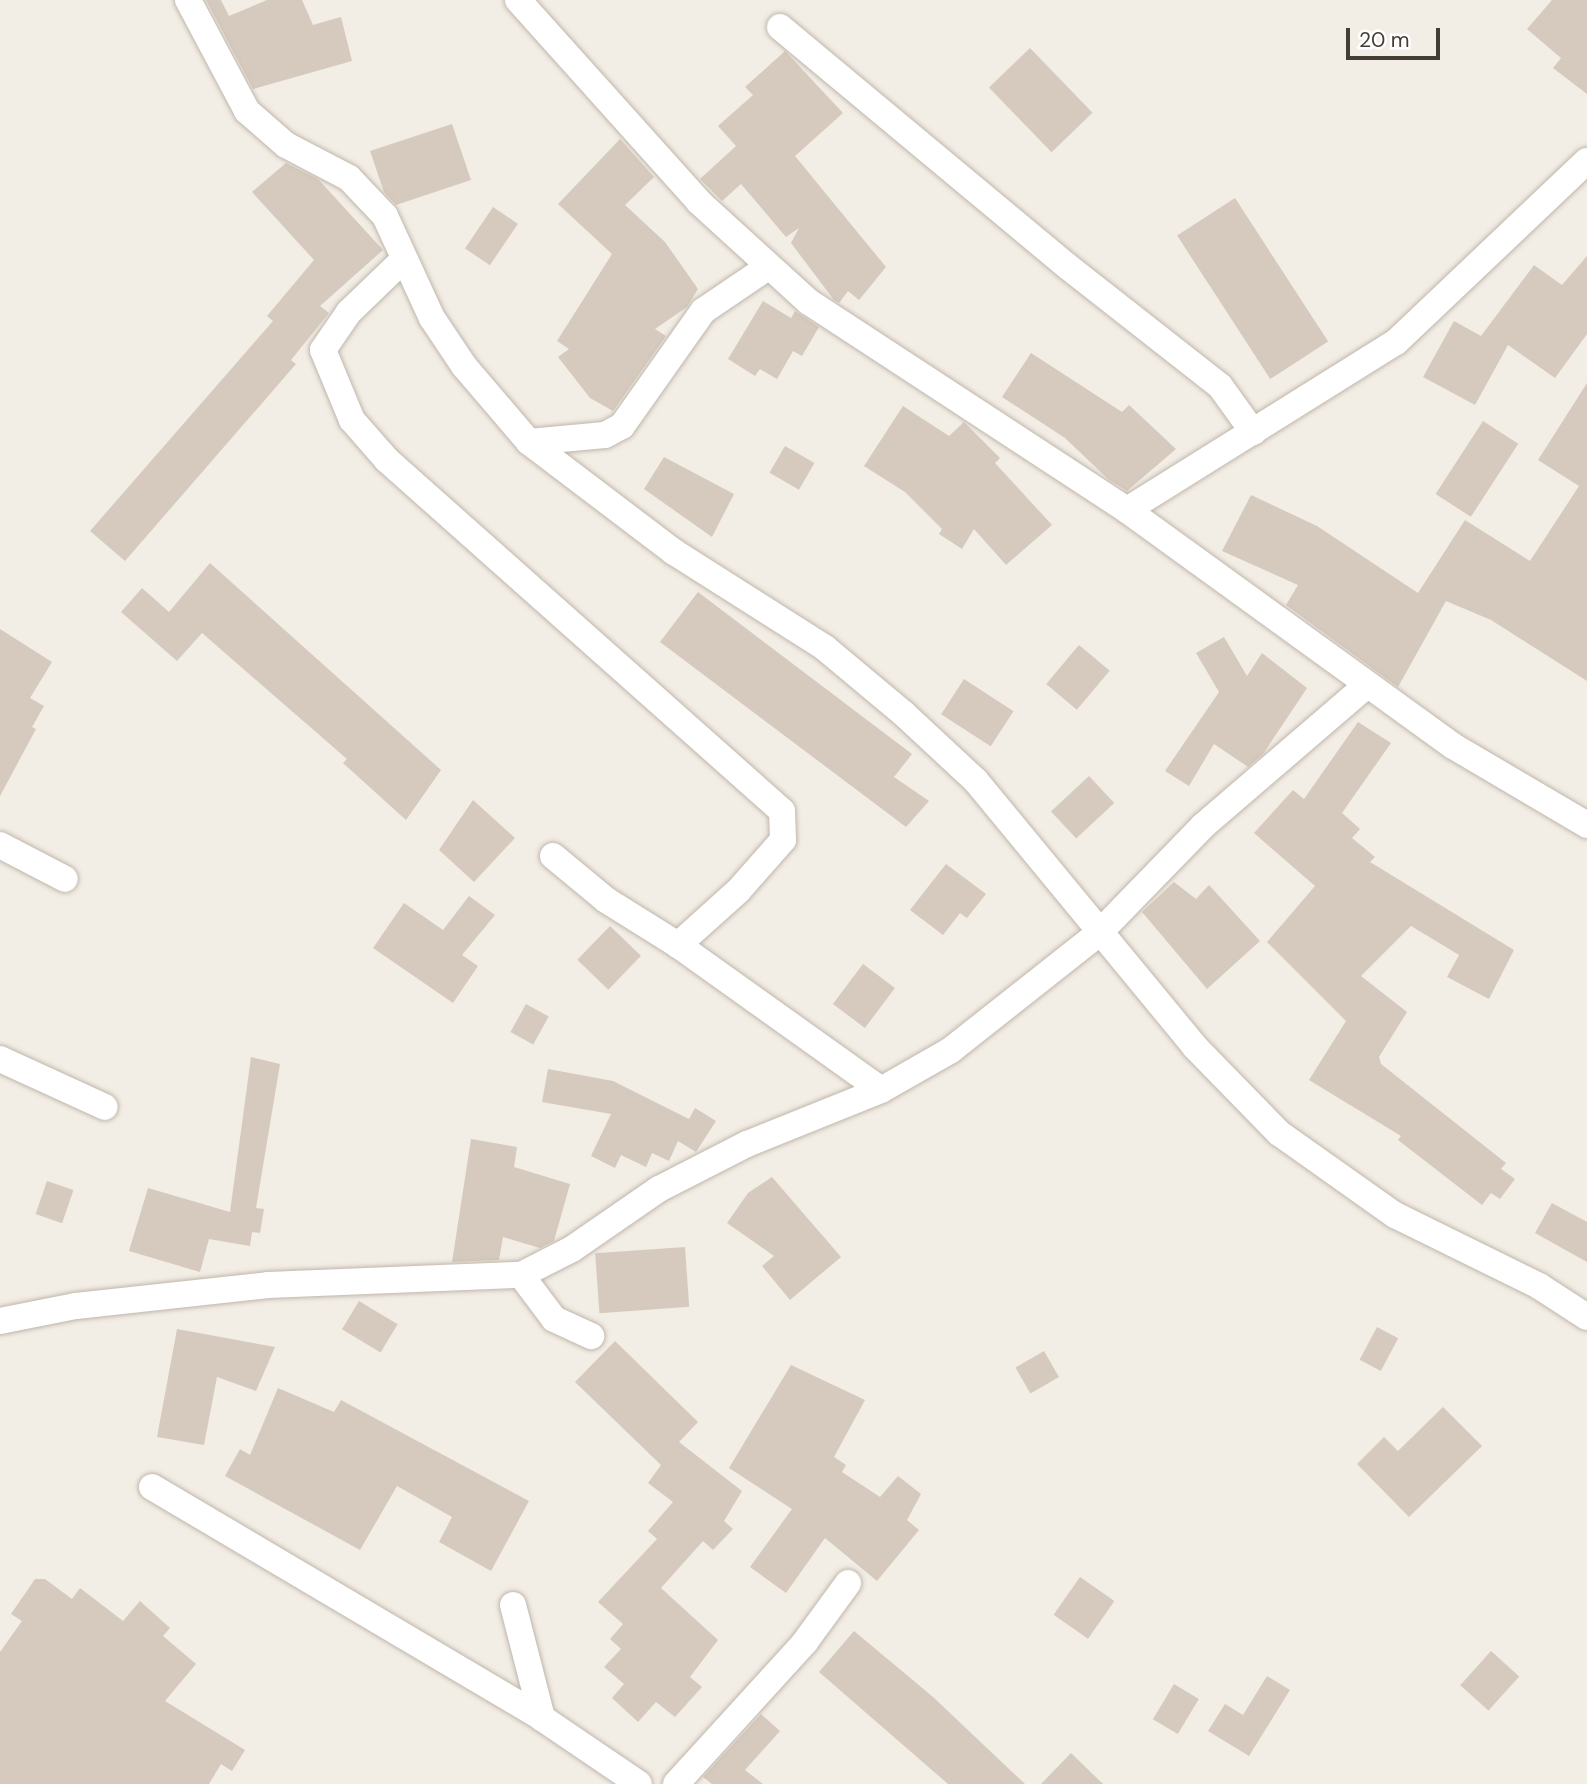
<!DOCTYPE html>
<style>
body{margin:0}
#map{position:relative;width:1587px;height:1784px;overflow:hidden;background:#f2ede5;font-family:"DM Sans",sans-serif}
div>[style]{position:absolute}
.building>*{inset:0;background:#d6cabe;transform-origin:0 0}
.roads{filter:drop-shadow(0 0 2px #c0b6ab) drop-shadow(0 0 2px #c0b6ab)}
.street>*{height:26px;margin:-13px;padding:0 13px;transform-origin:13px;border-radius:13px;background:#fff}
span{translate:-50% -50%;white-space:nowrap;text-align:center;line-height:1.15;-webkit-text-stroke:7px #fff;paint-order:stroke}
.scale{position:absolute;left:1346px;top:28px;width:94px;height:32px;box-sizing:border-box;border:4px solid #443d35;border-top:0;padding-left:9px;font-size:21px;line-height:24px;white-space:nowrap;color:#443d35;-webkit-text-stroke:5px #fff;paint-order:stroke}
</style>
<div id="map">
<div class="building">
<i style="clip-path:polygon(206px 0,221px 0,229px 16px,267px 0,302px 0,313px 25px,341px 17px,352px 61px,253px 89px)"></i>
<i style="clip-path:polygon(1552px 0,1587px 0,1587px 94px,1553px 68px,1561px 58px,1527px 29px)"></i>
<i style="left:1030px;top:48px;width:90px;height:57px;rotate:46deg"></i>
<i style="clip-path:polygon(785px 51px,843px 113px,795px 156px,886px 267px,859px 300px,848px 291px,839px 303px,834px 300px,791px 243px,799px 228px,786px 237px,741px 184px,722px 201px,700px 179px,736px 146px,718px 126px,753px 95px,745px 87px)"></i>
<i style="clip-path:polygon(452px 124px,471px 180px,396px 205px,384px 192px,370px 151px)"></i>
<i style="clip-path:polygon(620px 139px,654px 177px,625px 205px,665px 242px,698px 289px,687px 307px,655px 329px,666px 336px,613px 411px,590px 398px,558px 357px,569px 349px,557px 341px,612px 254px,558px 204px)"></i>
<i style="clip-path:polygon(286px 163px,318px 179px,383px 250px,320px 306px,329px 313px,291px 360px,296px 364px,125px 561px,90px 531px,273px 321px,267px 316px,314px 260px,252px 192px)"></i>
<i style="left:1235px;top:198px;width:171px;height:69px;rotate:57deg"></i>
<i style="left:493px;top:207px;width:30px;height:50px;rotate:34deg"></i>
<i style="clip-path:polygon(1587px 256px,1587px 334px,1555px 378px,1508px 345px,1475px 405px,1423px 377px,1454px 321px,1481px 336px,1534px 265px,1562px 285px)"></i>
<i style="clip-path:polygon(763px 301px,791px 318px,795px 311px,819px 327px,802px 356px,793px 351px,777px 379px,760px 369px,755px 376px,728px 359px)"></i>
<i style="clip-path:polygon(1031px 353px,1122px 412px,1129px 405px,1176px 449px,1127px 491px,1108px 479px,1065px 438px,1002px 397px)"></i>
<i style="clip-path:polygon(1587px 383px,1587px 681px,1491px 620px,1446px 601px,1398px 687px,1286px 605px,1298px 585px,1222px 551px,1251px 495px,1317px 526px,1418px 593px,1465px 520px,1530px 561px,1579px 486px,1538px 460px)"></i>
<i style="clip-path:polygon(903px 406px,949px 436px,964px 422px,1000px 458px,995px 463px,1052px 525px,1006px 565px,974px 529px,962px 549px,939px 534px,942px 529px,905px 492px,864px 466px)"></i>
<i style="left:1483px;top:421px;width:42px;height:87px;rotate:33deg"></i>
<i style="left:785px;top:446px;width:34px;height:31px;rotate:30deg"></i>
<i style="clip-path:polygon(664px 457px,734px 494px,712px 537px,644px 489px)"></i>
<i style="clip-path:polygon(210px 563px,441px 770px,406px 820px,343px 763px,347px 759px,202px 633px,177px 661px,121px 612px,142px 588px,169px 612px)"></i>
<i style="clip-path:polygon(698px 592px,912px 754px,894px 777px,929px 801px,906px 827px,660px 642px)"></i>
<i style="clip-path:polygon(0 629px,52px 662px,30px 698px,44px 706px,32px 727px,36px 729px,0 796px)"></i>
<i style="clip-path:polygon(1224px 637px,1247px 676px,1262px 653px,1307px 688px,1263px 754px,1248px 767px,1214px 744px,1189px 786px,1165px 771px,1219px 692px,1196px 653px)"></i>
<i style="left:1079px;top:645px;width:40px;height:51px;rotate:40deg"></i>
<i style="left:964px;top:679px;width:59px;height:42px;rotate:33deg"></i>
<i style="clip-path:polygon(1358px 722px,1391px 743px,1342px 813px,1360px 829px,1352px 838px,1375px 857px,1370px 862px,1514px 950px,1489px 999px,1447px 977px,1459px 955px,1411px 926px,1361px 976px,1407px 1012px,1379px 1057px,1381px 1064px,1506px 1163px,1501px 1169px,1515px 1179px,1500px 1199px,1491px 1193px,1482px 1205px,1398px 1140px,1401px 1136px,1309px 1080px,1346px 1021px,1267px 942px,1315px 886px,1254px 833px,1293px 790px,1304px 799px)"></i>
<i style="left:1089px;top:776px;width:37px;height:52px;rotate:47deg"></i>
<i style="clip-path:polygon(473px 800px,515px 838px,474px 882px,439px 850px)"></i>
<i style="clip-path:polygon(946px 864px,986px 894px,967px 918px,960px 913px,943px 935px,910px 910px)"></i>
<i style="clip-path:polygon(1174px 882px,1196px 899px,1209px 885px,1260px 941px,1207px 989px,1142px 912px)"></i>
<i style="clip-path:polygon(469px 896px,495px 915px,462px 955px,478px 966px,453px 1003px,373px 948px,404px 903px,443px 930px)"></i>
<i style="left:610px;top:926px;width:43px;height:47px;rotate:44deg"></i>
<i style="left:863px;top:964px;width:40px;height:50px;rotate:37deg"></i>
<i style="left:526px;top:1004px;width:26px;height:32px;rotate:29deg"></i>
<i style="clip-path:polygon(251px 1057px,280px 1064px,256px 1208px,264px 1209px,260px 1233px,252px 1232px,250px 1246px,209px 1239px,200px 1272px,129px 1251px,148px 1188px,230px 1212px)"></i>
<i style="clip-path:polygon(548px 1069px,613px 1081px,689px 1119px,695px 1108px,716px 1121px,696px 1152px,678px 1141px,669px 1161px,652px 1153px,646px 1167px,621px 1155px,615px 1168px,591px 1156px,611px 1114px,542px 1102px)"></i>
<i style="clip-path:polygon(471px 1139px,517px 1147px,514px 1167px,570px 1184px,554px 1241px,540px 1248px,503px 1237px,499px 1260px,452px 1262px)"></i>
<i style="clip-path:polygon(772px 1177px,841px 1257px,790px 1300px,762px 1266px,774px 1256px,727px 1223px,748px 1193px)"></i>
<i style="left:47px;top:1181px;width:28px;height:35px;rotate:19deg"></i>
<i style="clip-path:polygon(1552px 1203px,1587px 1222px,1587px 1262px,1535px 1233px)"></i>
<i style="left:685px;top:1247px;width:60px;height:90px;rotate:86deg"></i>
<i style="left:359px;top:1301px;width:45px;height:33px;rotate:31deg"></i>
<i style="left:1377px;top:1327px;width:24px;height:37px;rotate:28deg"></i>
<i style="clip-path:polygon(177px 1329px,275px 1347px,256px 1391px,217px 1377px,204px 1445px,157px 1437px)"></i>
<i style="clip-path:polygon(615px 1341px,698px 1422px,679px 1442px,742px 1491px,724px 1521px,733px 1529px,713px 1550px,703px 1541px,661px 1588px,718px 1640px,690px 1677px,702px 1687px,675px 1717px,656px 1702px,638px 1722px,612px 1698px,624px 1684px,604px 1667px,621px 1649px,610px 1639px,623px 1624px,598px 1602px,657px 1539px,648px 1531px,673px 1502px,648px 1483px,661px 1465px,575px 1382px)"></i>
<i style="left:1044px;top:1351px;width:30px;height:33px;rotate:60deg"></i>
<i style="clip-path:polygon(791px 1365px,865px 1400px,834px 1457px,846px 1465px,842px 1472px,880px 1497px,898px 1476px,921px 1494px,907px 1520px,919px 1530px,877px 1581px,825px 1538px,786px 1593px,750px 1567px,792px 1509px,729px 1468px)"></i>
<i style="clip-path:polygon(278px 1388px,334px 1412px,341px 1400px,529px 1501px,491px 1571px,439px 1542px,452px 1517px,397px 1486px,360px 1550px,225px 1476px,240px 1449px,250px 1455px)"></i>
<i style="clip-path:polygon(1443px 1407px,1482px 1446px,1409px 1517px,1357px 1464px,1384px 1437px,1398px 1451px)"></i>
<i style="left:1080px;top:1577px;width:42px;height:46px;rotate:35deg"></i>
<i style="clip-path:polygon(35px 1579px,45px 1579px,72px 1599px,80px 1588px,123px 1621px,140px 1601px,170px 1628px,163px 1636px,196px 1664px,165px 1701px,245px 1750px,232px 1771px,221px 1764px,209px 1784px,0 1784px,0 1652px,22px 1621px,11px 1614px)"></i>
<i style="clip-path:polygon(854px 1631px,933px 1697px,1025px 1784px,948px 1784px,819px 1672px)"></i>
<i style="left:1491px;top:1651px;width:38px;height:46px;rotate:42deg"></i>
<i style="clip-path:polygon(1267px 1676px,1290px 1690px,1249px 1756px,1208px 1731px,1225px 1704px,1243px 1715px)"></i>
<i style="left:1174px;top:1684px;width:29px;height:41px;rotate:31deg"></i>
<i style="clip-path:polygon(761px 1714px,780px 1731px,745px 1770px,763px 1784px,712px 1784px,703px 1777px)"></i>
<i style="clip-path:polygon(1071px 1753px,1103px 1784px,1041px 1784px)"></i>
</div>
<div class="roads">
<div class="street">
<i style="left:188px;top:0;width:126px;rotate:62deg"></i>
<i style="left:247px;top:111px;width:52px;rotate:41.1deg"></i>
<i style="left:286px;top:145px;width:71px;rotate:27.6deg"></i>
<i style="left:349px;top:178px;width:52px;rotate:46.5deg"></i>
<i style="left:385px;top:216px;width:112px;rotate:65.3deg"></i>
<i style="left:432px;top:318px;width:58px;rotate:56.3deg"></i>
<i style="left:464px;top:366px;width:100px;rotate:49.5deg"></i>
<i style="left:529px;top:442px;width:182px;rotate:37.2deg"></i>
<i style="left:674px;top:552px;width:179px;rotate:32.4deg"></i>
<i style="left:825px;top:648px;width:103px;rotate:39.9deg"></i>
<i style="left:904px;top:714px;width:98px;rotate:42.9deg"></i>
<i style="left:976px;top:781px;width:345px;rotate:50.5deg"></i>
<i style="left:1195px;top:1047px;width:120px;rotate:45.7deg"></i>
<i style="left:1279px;top:1133px;width:142px;rotate:35.3deg"></i>
<i style="left:1395px;top:1215px;width:161px;rotate:26.2deg"></i>
<i style="left:1539px;top:1286px;width:57px;rotate:32.9deg"></i>
<i style="left:518px;top:0;width:271px;rotate:48.1deg"></i>
<i style="left:699px;top:202px;width:149px;rotate:42.3deg"></i>
<i style="left:809px;top:302px;width:380px;rotate:33.2deg"></i>
<i style="left:1127px;top:510px;width:402px;rotate:35.9deg"></i>
<i style="left:1453px;top:746px;width:156px;rotate:30.5deg"></i>
<i style="left:780px;top:27px;width:373px;rotate:39.8deg"></i>
<i style="left:1067px;top:266px;width:194px;rotate:38.1deg"></i>
<i style="left:1220px;top:386px;width:57px;rotate:54.3deg"></i>
<i style="left:402px;top:261px;width:74px;rotate:136.1deg"></i>
<i style="left:349px;top:312px;width:46px;rotate:124.4deg"></i>
<i style="left:323px;top:350px;width:76px;rotate:67.5deg"></i>
<i style="left:352px;top:420px;width:53px;rotate:48.8deg"></i>
<i style="left:387px;top:460px;width:528px;rotate:41.62deg"></i>
<i style="left:782px;top:811px;width:29px;rotate:88deg"></i>
<i style="left:783px;top:840px;width:68px;rotate:131.4deg"></i>
<i style="left:738px;top:891px;width:81px;rotate:138deg"></i>
<i style="left:529px;top:442px;width:76px;rotate:-5.3deg"></i>
<i style="left:605px;top:435px;width:19px;rotate:-28deg"></i>
<i style="left:622px;top:426px;width:141px;rotate:-54.8deg"></i>
<i style="left:703px;top:311px;width:78px;rotate:-34.1deg"></i>
<i style="left:1127px;top:510px;width:317px;rotate:-32deg"></i>
<i style="left:1396px;top:342px;width:263px;rotate:-43.5deg"></i>
<i style="left:0;top:845px;width:73px;rotate:27.6deg"></i>
<i style="left:553px;top:856px;width:69px;rotate:39.7deg"></i>
<i style="left:606px;top:900px;width:85px;rotate:32deg"></i>
<i style="left:678px;top:945px;width:249px;rotate:35.5deg"></i>
<i style="left:0;top:1059px;width:115px;rotate:24.6deg"></i>
<i style="left:521px;top:1275px;width:55px;rotate:53.1deg"></i>
<i style="left:554px;top:1319px;width:41px;rotate:24.7deg"></i>
<i style="left:0;top:1321px;width:77px;rotate:-11.2deg"></i>
<i style="left:76px;top:1306px;width:193px;rotate:-6.2deg"></i>
<i style="left:268px;top:1285px;width:253px;rotate:-2.3deg"></i>
<i style="left:521px;top:1275px;width:57px;rotate:-27deg"></i>
<i style="left:572px;top:1249px;width:106px;rotate:-34.6deg"></i>
<i style="left:659px;top:1189px;width:99px;rotate:-27.1deg"></i>
<i style="left:747px;top:1144px;width:144px;rotate:-21.9deg"></i>
<i style="left:881px;top:1090px;width:81px;rotate:-29.7deg"></i>
<i style="left:951px;top:1050px;width:189px;rotate:-38.3deg"></i>
<i style="left:1099px;top:933px;width:149px;rotate:-45.8deg"></i>
<i style="left:1203px;top:826px;width:215px;rotate:-40.7deg"></i>
<i style="left:152px;top:1487px;width:453px;rotate:30.6deg"></i>
<i style="left:513px;top:1605px;width:117px;rotate:75.6deg"></i>
<i style="left:542px;top:1718px;width:117px;rotate:34.2deg"></i>
<i style="left:676px;top:1784px;width:192px;rotate:-47.7deg"></i>
<i style="left:805px;top:1642px;width:73px;rotate:-53.9deg"></i>
</div>
</div>
<div class="scale">20 m</div>
</div>
